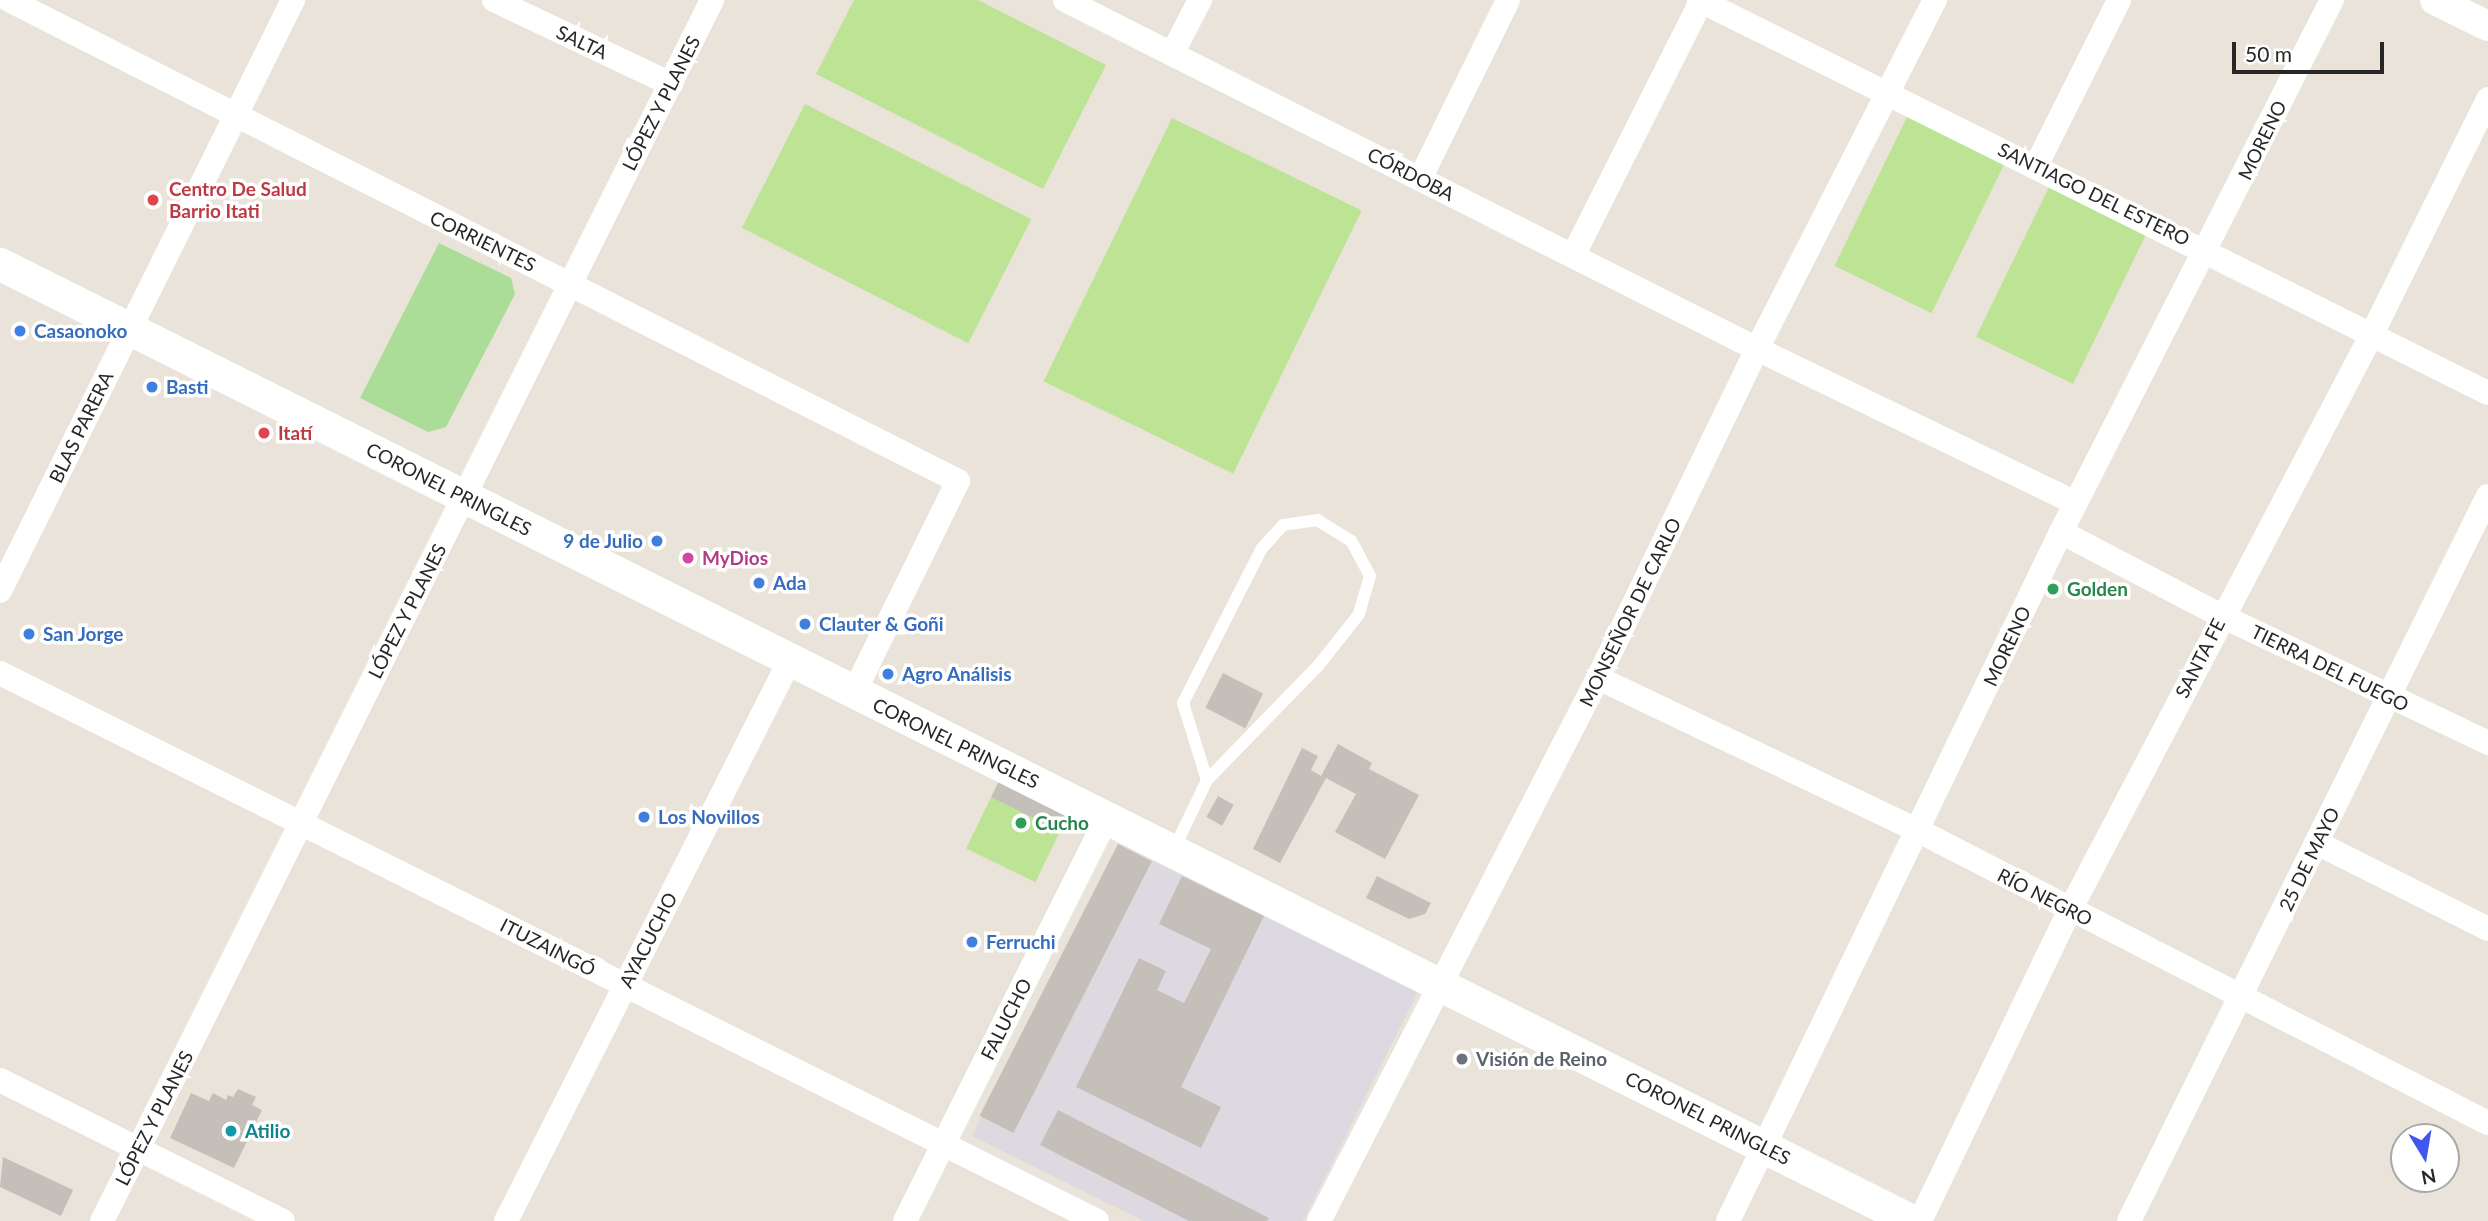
<!DOCTYPE html>
<meta charset="utf-8">
<style>
body{margin:0}
#map{position:relative;width:2488px;height:1221px;overflow:hidden;background:#e9e3d9;font-family:Lato,sans-serif}
div>[style]{position:absolute}
.industrial>*{inset:0;background:#dcd9e1}
.green>*{inset:0;background:#abdd98}
.pitch>*{inset:0;background:#bde494;transform-origin:0 0}
.building>*{inset:0;background:#c4c0b9;transform-origin:0 0}
.service>*{height:12px;margin:-6px;padding:0 6px;transform-origin:6px;border-radius:6px;background:#fff}
.minor>*{height:24px;margin:-12px;padding:0 12px;transform-origin:12px;border-radius:12px;background:#fff}
.tertiary>*{height:30px;margin:-15px;padding:0 15px;transform-origin:15px;border-radius:15px;background:#fff}
.secondary>*{height:33px;margin:-16.5px;padding:0 16.5px;transform-origin:16.5px;border-radius:16.5px;background:#fff}
.dots>*{width:19px;height:19px;translate:-50% -50%;box-sizing:border-box;border:4px solid #fff;border-radius:50%}
span{translate:-50% -50%;white-space:nowrap;text-align:center;line-height:1.15;-webkit-text-stroke:7px #fff;paint-order:stroke}
.street-label{font-size:19px;color:#272727}
.health-label{font-size:19px;color:#be3a42;font-weight:700}
.left{translate:0 -50%;text-align:left}
.shop-label{font-size:19px;color:#366cbe;font-weight:700}
.right{translate:-100% -50%;text-align:right}
.hotel-label{font-size:19px;color:#b23c85;font-weight:700}
.leisure-label{font-size:19px;color:#27864d;font-weight:700}
.worship-label{font-size:19px;color:#5b616d;font-weight:700}
.culture-label{font-size:19px;color:#0d838f;font-weight:700}
.north{position:absolute;left:2390px;top:1123px;width:70px;height:70px;box-sizing:border-box;background:#fff;border:2px solid #a9a9a9;border-radius:50%;rotate:169deg;font-size:19px;font-weight:700;line-height:28px;text-align:center;color:#272727}
.north::after{content:'';display:block;margin:auto;width:24px;height:32px;background:#4056ee;clip-path:polygon(50% 0,100% 100%,50% 72%,0 100%)}
.scale{position:absolute;left:2232px;top:42px;width:152px;height:32px;box-sizing:border-box;border:4px solid #272727;border-top:0;padding-left:9px;font-size:21px;line-height:24px;white-space:nowrap;color:#272727;-webkit-text-stroke:5px #fff;paint-order:stroke}
</style>
<div id="map">
<div class="industrial">
<i style="clip-path:polygon(1118px 844px,1418px 992px,1303px 1221px,1144px 1221px,972px 1136px)"></i>
</div>
<div class="green">
<i style="clip-path:polygon(439px 243px,511px 278px,515px 294px,446px 427px,428px 432px,360px 398px)"></i>
</div>
<div class="pitch">
<i style="clip-path:polygon(854px 0,978px 0,1106px 65px,1043px 189px,816px 74px)"></i>
<i style="left:805px;top:104px;width:254px;height:139px;rotate:27deg"></i>
<i style="left:1909px;top:113px;width:108px;height:170px;rotate:26deg"></i>
<i style="left:1172px;top:118px;width:211px;height:293px;rotate:26deg"></i>
<i style="left:2051px;top:183px;width:108px;height:171px;rotate:26deg"></i>
<i style="left:999px;top:781px;width:77px;height:75px;rotate:26deg"></i>
</div>
<div class="building">
<i style="left:1223px;top:673px;width:45px;height:39px;rotate:27deg"></i>
<i style="clip-path:polygon(1338px 744px,1372px 763px,1369px 769px,1419px 795px,1385px 859px,1335px 832px,1356px 794px,1326px 778px,1280px 863px,1253px 849px,1302px 748px,1318px 756px,1311px 770px,1321px 776px)"></i>
<i style="left:999px;top:781px;width:77px;height:18px;rotate:26deg"></i>
<i style="left:1218px;top:796px;width:18px;height:24px;rotate:29deg"></i>
<i style="left:1118px;top:844px;width:38px;height:305px;rotate:27deg"></i>
<i style="clip-path:polygon(1182px 876px,1264px 916px,1181px 1087px,1221px 1107px,1201px 1148px,1076px 1087px,1139px 958px,1166px 971px,1157px 990px,1184px 1003px,1211px 949px,1159px 924px)"></i>
<i style="clip-path:polygon(1377px 876px,1431px 903px,1425px 914px,1409px 919px,1366px 898px)"></i>
<i style="clip-path:polygon(238px 1089px,256px 1097px,252px 1105px,262px 1110px,234px 1168px,170px 1138px,191px 1093px,209px 1101px,213px 1093px,226px 1100px,228px 1095px,233px 1097px)"></i>
<i style="clip-path:polygon(1058px 1110px,1269px 1218px,1267px 1221px,1189px 1221px,1040px 1145px)"></i>
<i style="clip-path:polygon(3px 1157px,73px 1190px,61px 1216px,0 1187px)"></i>
</div>
<div class="service">
<i style="left:1173px;top:851px;width:79px;rotate:-64.4deg"></i>
<i style="left:1207px;top:780px;width:159px;rotate:-45.8deg"></i>
<i style="left:1318px;top:666px;width:66px;rotate:-51.7deg"></i>
<i style="left:1359px;top:614px;width:40px;rotate:-74deg"></i>
<i style="left:1370px;top:576px;width:40px;rotate:-118deg"></i>
<i style="left:1351px;top:541px;width:39px;rotate:-148deg"></i>
<i style="left:1318px;top:520px;width:35px;rotate:172deg"></i>
<i style="left:1283px;top:525px;width:31px;rotate:132deg"></i>
<i style="left:1262px;top:548px;width:174px;rotate:117deg"></i>
<i style="left:1183px;top:703px;width:81px;rotate:72.7deg"></i>
</div>
<div class="minor">
<i style="left:9px;top:0;width:1064px;rotate:26.88deg"></i>
<i style="left:958px;top:481px;width:235px;rotate:116.2deg"></i>
<i style="left:494px;top:0;width:196px;rotate:25.4deg"></i>
<i style="left:1065px;top:0;width:775px;rotate:26.76deg"></i>
<i style="left:1757px;top:349px;width:354px;rotate:25.8deg"></i>
<i style="left:1699px;top:0;width:881px;rotate:26.48deg"></i>
<i style="left:1172px;top:54px;width:61px;rotate:-62.6deg"></i>
<i style="left:2036px;top:166px;width:186px;rotate:-63.4deg"></i>
<i style="left:1420px;top:179px;width:199px;rotate:-63.8deg"></i>
<i style="left:1573px;top:256px;width:285px;rotate:-63.3deg"></i>
<i style="left:2061px;top:532px;width:182px;rotate:27.6deg"></i>
<i style="left:2222px;top:616px;width:295px;rotate:25.5deg"></i>
<i style="left:0;top:591px;width:660px;rotate:-63.63deg"></i>
<i style="left:0;top:673px;width:1226px;rotate:26.54deg"></i>
<i style="left:1598px;top:678px;width:356px;rotate:25.5deg"></i>
<i style="left:1919px;top:831px;width:640px;rotate:27.17deg"></i>
<i style="left:2317px;top:843px;width:191px;rotate:26.7deg"></i>
<i style="left:0;top:1080px;width:316px;rotate:26.5deg"></i>
<i style="left:102px;top:1221px;width:1365px;rotate:-63.45deg"></i>
<i style="left:506px;top:1221px;width:629px;rotate:-63.15deg"></i>
<i style="left:905px;top:1221px;width:451px;rotate:-63.4deg"></i>
<i style="left:1319px;top:1221px;width:610px;rotate:-62.81deg"></i>
<i style="left:1598px;top:678px;width:365px;rotate:-64.2deg"></i>
<i style="left:1757px;top:349px;width:392px;rotate:-63deg"></i>
<i style="left:1728px;top:1221px;width:765px;rotate:-64.21deg"></i>
<i style="left:2061px;top:532px;width:597px;rotate:-63.01deg"></i>
<i style="left:1920px;top:1221px;width:345px;rotate:-64.3deg"></i>
<i style="left:2070px;top:910px;width:650px;rotate:-62.33deg"></i>
<i style="left:2372px;top:334px;width:262px;rotate:-63.7deg"></i>
<i style="left:2129px;top:1221px;width:809px;rotate:-63.66deg"></i>
</div>
<div class="tertiary">
<i style="left:2435px;top:0;width:59px;rotate:26.1deg"></i>
</div>
<div class="secondary">
<i style="left:0;top:264px;width:2138px;rotate:26.59deg"></i>
</div>
<div class="dots">
<i style="left:153px;top:200px;background:#e0444e"></i>
<i style="left:20px;top:331px;background:#3f7fe0"></i>
<i style="left:152px;top:387px;background:#3f7fe0"></i>
<i style="left:264px;top:433px;background:#e0444e"></i>
<i style="left:657px;top:541px;background:#3f7fe0"></i>
<i style="left:688px;top:558px;background:#d1479c"></i>
<i style="left:759px;top:583px;background:#3f7fe0"></i>
<i style="left:2053px;top:589px;background:#2e9e5b"></i>
<i style="left:805px;top:624px;background:#3f7fe0"></i>
<i style="left:29px;top:634px;background:#3f7fe0"></i>
<i style="left:888px;top:674px;background:#3f7fe0"></i>
<i style="left:644px;top:817px;background:#3f7fe0"></i>
<i style="left:1021px;top:823px;background:#2e9e5b"></i>
<i style="left:972px;top:942px;background:#3f7fe0"></i>
<i style="left:1462px;top:1059px;background:#6b7280"></i>
<i style="left:231px;top:1131px;background:#0f9aa8"></i>
</div>
<div class="street-label">
<span style="left:582px;top:42px;rotate:25deg">SALTA</span>
<span style="left:661px;top:103px;rotate:-63deg">LÓPEZ Y PLANES</span>
<span style="left:2262px;top:140px;rotate:-64deg">MORENO</span>
<span style="left:1411px;top:174px;rotate:27deg">CÓRDOBA</span>
<span style="left:2094px;top:194px;rotate:26deg">SANTIAGO DEL ESTERO</span>
<span style="left:483px;top:241px;rotate:26deg">CORRIENTES</span>
<span style="left:81px;top:427px;rotate:-64deg">BLAS PARERA</span>
<span style="left:449px;top:489px;rotate:27deg">CORONEL PRINGLES</span>
<span style="left:407px;top:611px;rotate:-63deg">LÓPEZ Y PLANES</span>
<span style="left:1630px;top:612px;rotate:-64deg">MONSEÑOR DE CARLO</span>
<span style="left:2007px;top:646px;rotate:-65deg">MORENO</span>
<span style="left:2200px;top:658px;rotate:-63deg">SANTA FE</span>
<span style="left:2330px;top:668px;rotate:26deg">TIERRA DEL FUEGO</span>
<span style="left:956px;top:743px;rotate:26deg">CORONEL PRINGLES</span>
<span style="left:2309px;top:859px;rotate:-64deg">25 DE MAYO</span>
<span style="left:2045px;top:897px;rotate:27deg">RÍO NEGRO</span>
<span style="left:648px;top:940px;rotate:-63deg">AYACUCHO</span>
<span style="left:548px;top:947px;rotate:27deg">ITUZAINGÓ</span>
<span style="left:1006px;top:1019px;rotate:-63deg">FALUCHO</span>
<span style="left:154px;top:1118px;rotate:-63deg">LÓPEZ Y PLANES</span>
<span style="left:1708px;top:1118px;rotate:27deg">CORONEL PRINGLES</span>
</div>
<div class="health-label">
<span class="left" style="left:169px;top:200px">Centro De Salud<br>Barrio Itati</span>
<span class="left" style="left:278px;top:433px">Itatí</span>
</div>
<div class="shop-label">
<span class="left" style="left:34px;top:331px">Casaonoko</span>
<span class="left" style="left:166px;top:387px">Basti</span>
<span class="right" style="left:643px;top:541px">9 de Julio</span>
<span class="left" style="left:773px;top:583px">Ada</span>
<span class="left" style="left:819px;top:624px">Clauter &amp; Goñi</span>
<span class="left" style="left:43px;top:634px">San Jorge</span>
<span class="left" style="left:902px;top:674px">Agro Análisis</span>
<span class="left" style="left:658px;top:817px">Los Novillos</span>
<span class="left" style="left:986px;top:942px">Ferruchi</span>
</div>
<div class="hotel-label">
<span class="left" style="left:702px;top:558px">MyDios</span>
</div>
<div class="leisure-label">
<span class="left" style="left:2067px;top:589px">Golden</span>
<span class="left" style="left:1035px;top:823px">Cucho</span>
</div>
<div class="worship-label">
<span class="left" style="left:1476px;top:1059px">Visión de Reino</span>
</div>
<div class="culture-label">
<span class="left" style="left:245px;top:1131px">Atilio</span>
</div>
<div class="north">N</div>
<div class="scale">50 m</div>
</div>
